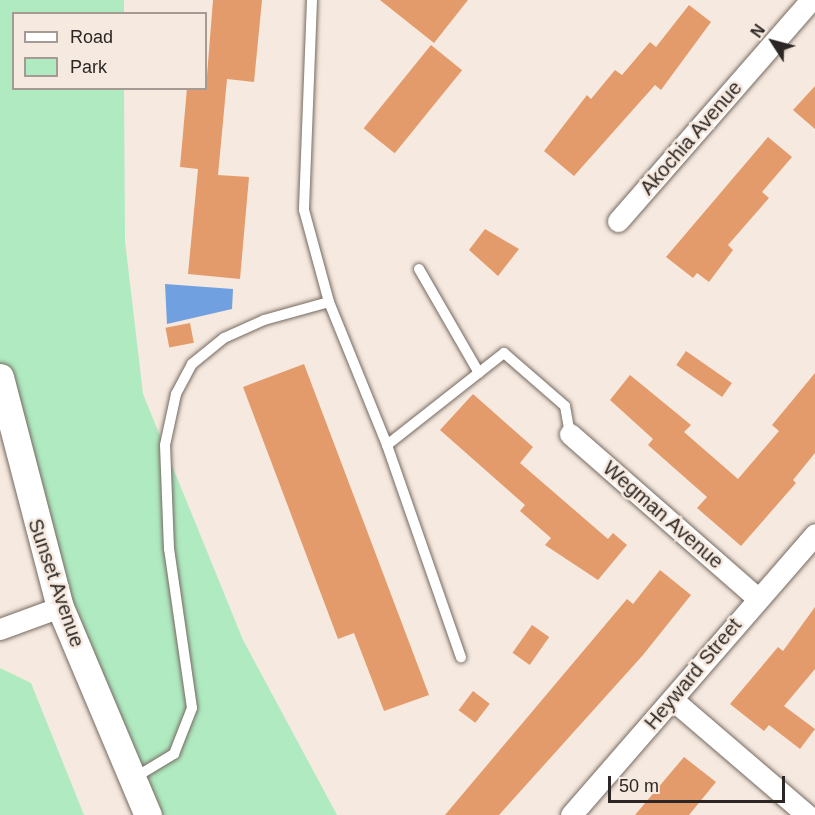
<!DOCTYPE html>
<style>
body{margin:0}
#map{position:relative;width:815px;height:815px;overflow:hidden;background:#f6e9df;font-family:Arial,sans-serif}
div>[style]{position:absolute}
.green>*{inset:0;background:#afeac0}
.water>*{inset:0;background:#71a0e1}
.building>*{inset:0;background:#e49b6b;transform-origin:0 0}
.roads{filter:drop-shadow(0 0 2px #756a61) drop-shadow(0 0 2px #756a61)}
.service>*{height:10px;margin:-5px;padding:0 5px;transform-origin:5px;border-radius:5px;background:#fff}
.minor>*{height:21px;margin:-10.5px;padding:0 10.5px;transform-origin:10.5px;border-radius:10.5px;background:#fff}
.tertiary>*{height:27px;margin:-13.5px;padding:0 13.5px;transform-origin:13.5px;border-radius:13.5px;background:#fff}
span{translate:-50% -50%;white-space:nowrap;text-align:center;line-height:1.15;-webkit-text-stroke:5px #f6e9df;paint-order:stroke}
.street-label{font-size:20px;color:#2c2724}
.legend{position:absolute;left:12px;top:12px;width:195px;height:78px;box-sizing:border-box;background:#f6e9df;border:2px solid #a59b94;margin:0;padding:8px 10px;list-style:none;font-size:18px;color:#2c2724}
.legend li{display:flex;align-items:center;gap:12px;height:30px}
.legend b{width:30px;border:2px solid #a59b94}
.north{position:absolute;left:743px;top:12px;width:60px;height:60px;-webkit-text-stroke:4px #f6e9df;paint-order:stroke;rotate:306deg;font-size:16px;font-weight:700;line-height:24px;text-align:center;color:#2c2724}
.north::after{content:'';display:block;margin:auto;width:21px;height:27px;background:#2c2724;clip-path:polygon(50% 0,100% 100%,50% 72%,0 100%)}
.scale{position:absolute;left:608px;top:776px;width:177px;height:27px;box-sizing:border-box;border:3px solid #2c2724;border-top:0;padding-left:8px;font-size:18px;line-height:21px;white-space:nowrap;color:#2c2724;-webkit-text-stroke:4px #f6e9df;paint-order:stroke}
</style>
<div id="map">
<div class="green">
<i style="clip-path:polygon(0 0,124px 0,124px 13px,14px 14px,14px 88px,124px 89px,125px 241px,143px 394px,243px 640px,337px 815px,148px 815px,60px 607px,0 377px)"></i>
<i style="clip-path:polygon(0 668px,31px 683px,84px 815px,0 815px)"></i>
</div>
<div class="water">
<i style="clip-path:polygon(165px 284px,233px 289px,232px 309px,167px 324px)"></i>
</div>
<div class="building">
<i style="clip-path:polygon(213px 0,262px 0,254px 82px,227px 79px,218px 175px,249px 177px,240px 279px,188px 274px,198px 169px,180px 167px,187px 88px,206px 88px)"></i>
<i style="clip-path:polygon(380px 0,468px 0,434px 43px)"></i>
<i style="clip-path:polygon(689px 5px,711px 22px,661px 90px,655px 85px,574px 176px,544px 151px,587px 95px,591px 99px,615px 70px,622px 75px,650px 42px,656px 47px)"></i>
<i style="left:431px;top:45px;width:40px;height:107px;rotate:39deg"></i>
<i style="clip-path:polygon(815px 86px,815px 129px,793px 110px)"></i>
<i style="clip-path:polygon(768px 137px,792px 157px,762px 192px,769px 198px,728px 245px,733px 250px,709px 282px,697px 273px,693px 278px,666px 257px)"></i>
<i style="clip-path:polygon(485px 229px,519px 249px,498px 276px,469px 250px)"></i>
<i style="left:190px;top:323px;width:20px;height:25px;rotate:79deg"></i>
<i style="left:686px;top:351px;width:56px;height:17px;rotate:35deg"></i>
<i style="clip-path:polygon(304px 364px,429px 695px,384px 711px,354px 633px,338px 639px,243px 387px)"></i>
<i style="clip-path:polygon(815px 373px,815px 453px,793px 480px,796px 483px,741px 546px,697px 508px,707px 497px,648px 445px,653px 439px,610px 400px,630px 375px,691px 425px,684px 432px,738px 479px,779px 431px,772px 425px)"></i>
<i style="clip-path:polygon(473px 394px,533px 447px,520px 463px,608px 539px,613px 533px,627px 545px,598px 580px,545px 545px,551px 538px,520px 511px,525px 505px,440px 430px)"></i>
<i style="clip-path:polygon(660px 570px,691px 595px,643px 655px,499px 815px,445px 815px,627px 599px,633px 604px)"></i>
<i style="clip-path:polygon(815px 607px,815px 669px,784px 706px,815px 729px,800px 749px,769px 725px,764px 731px,730px 704px,778px 647px,783px 651px)"></i>
<i style="left:532px;top:625px;width:21px;height:34px;rotate:35deg"></i>
<i style="left:473px;top:691px;width:21px;height:24px;rotate:37deg"></i>
<i style="clip-path:polygon(684px 757px,716px 782px,689px 815px,635px 815px)"></i>
</div>
<div class="roads">
<div class="service">
<i style="left:312px;top:0;width:210px;rotate:92.2deg"></i>
<i style="left:304px;top:210px;width:95px;rotate:74.8deg"></i>
<i style="left:329px;top:302px;width:154px;rotate:67.9deg"></i>
<i style="left:387px;top:445px;width:225px;rotate:70.8deg"></i>
<i style="left:419px;top:269px;width:120px;rotate:60deg"></i>
<i style="left:387px;top:445px;width:149px;rotate:-38.2deg"></i>
<i style="left:504px;top:353px;width:81px;rotate:41deg"></i>
<i style="left:565px;top:406px;width:28px;rotate:80deg"></i>
<i style="left:134px;top:778px;width:47px;rotate:-31deg"></i>
<i style="left:174px;top:754px;width:49px;rotate:-68.6deg"></i>
<i style="left:192px;top:708px;width:161px;rotate:-98.2deg"></i>
<i style="left:169px;top:549px;width:104px;rotate:-92.2deg"></i>
<i style="left:165px;top:445px;width:52px;rotate:-77.8deg"></i>
<i style="left:176px;top:394px;width:34px;rotate:-62deg"></i>
<i style="left:192px;top:364px;width:41px;rotate:-39.1deg"></i>
<i style="left:224px;top:338px;width:44px;rotate:-24.2deg"></i>
<i style="left:264px;top:320px;width:67px;rotate:-15.5deg"></i>
</div>
<div class="minor">
<i style="left:618px;top:221px;width:293px;rotate:-48.9deg"></i>
<i style="left:570px;top:434px;width:247px;rotate:41.2deg"></i>
<i style="left:0;top:629px;width:64px;rotate:-20.1deg"></i>
<i style="left:673px;top:700px;width:177px;rotate:40.6deg"></i>
<i style="left:571px;top:815px;width:372px;rotate:-49deg"></i>
</div>
<div class="tertiary">
<i style="left:0;top:377px;width:238px;rotate:75.4deg"></i>
<i style="left:60px;top:607px;width:226px;rotate:67.1deg"></i>
</div>
</div>
<div class="street-label">
<span style="left:691px;top:138px;rotate:-49deg">Akochia Avenue</span>
<span style="left:663px;top:515px;rotate:41deg">Wegman Avenue</span>
<span style="left:56px;top:583px;rotate:71deg">Sunset Avenue</span>
<span style="left:693px;top:674px;rotate:-50deg">Heyward Street</span>
</div>
<ul class="legend">
<li><b style="height:8px;background:#fff"></b>Road</li>
<li><b style="height:16px;background:#afeac0"></b>Park</li>
</ul>
<div class="north">N</div>
<div class="scale">50 m</div>
</div>
